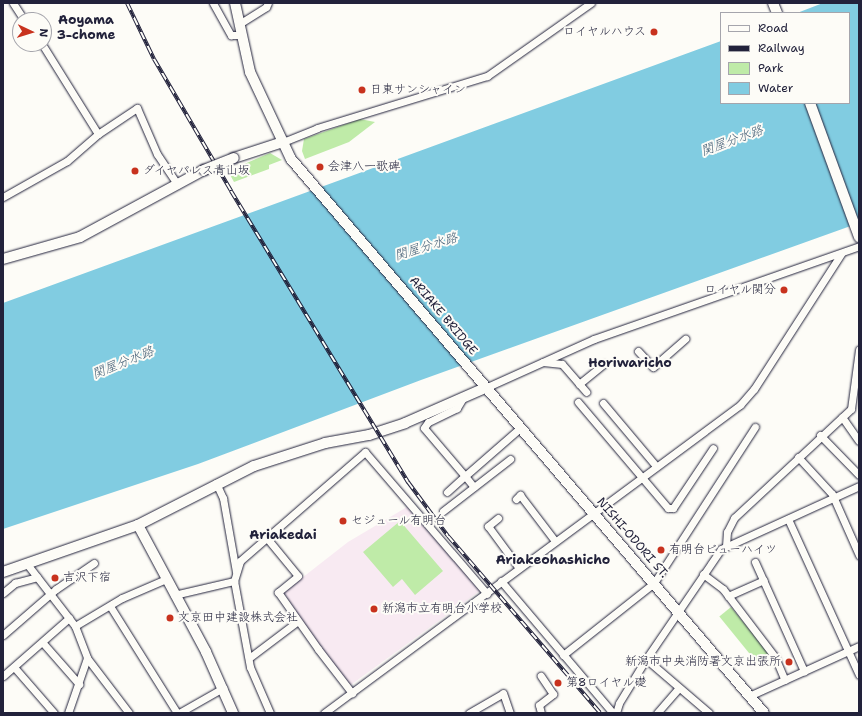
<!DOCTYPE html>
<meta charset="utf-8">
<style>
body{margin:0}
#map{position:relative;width:862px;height:716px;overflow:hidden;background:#fdfcf7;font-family:"Shantell Sans","Klee One",sans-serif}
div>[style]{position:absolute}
.built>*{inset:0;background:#f8eaf2}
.green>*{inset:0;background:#bfeba8;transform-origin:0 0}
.water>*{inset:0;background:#81cce1}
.roads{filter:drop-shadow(0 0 1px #22223b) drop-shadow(0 0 1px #22223b)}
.street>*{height:7px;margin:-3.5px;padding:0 3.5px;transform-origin:3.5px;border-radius:3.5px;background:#fdfcf7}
.secondary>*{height:10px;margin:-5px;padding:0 5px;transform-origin:5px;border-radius:5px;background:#fdfcf7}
.rail>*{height:4px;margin-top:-2px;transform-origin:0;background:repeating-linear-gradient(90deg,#fdfcf7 0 8px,#22223b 0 16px);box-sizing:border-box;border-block:1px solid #22223b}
.bridges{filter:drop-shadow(0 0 1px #22223b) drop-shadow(0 0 1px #22223b)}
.secondary-bridge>*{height:10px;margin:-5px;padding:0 5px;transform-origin:5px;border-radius:5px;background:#fdfcf7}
.dots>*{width:11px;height:11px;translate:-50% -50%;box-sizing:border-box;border:2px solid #fdfcf7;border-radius:50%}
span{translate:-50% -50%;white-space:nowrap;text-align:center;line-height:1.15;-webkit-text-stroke:4px #fdfcf7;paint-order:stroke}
.poi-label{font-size:12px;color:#22223b}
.right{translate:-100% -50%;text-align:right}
.left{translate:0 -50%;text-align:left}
.street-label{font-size:12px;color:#22223b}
.neighbourhood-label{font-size:13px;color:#22223b;font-weight:700}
.water-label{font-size:13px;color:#435e75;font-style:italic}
.frame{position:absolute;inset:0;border:4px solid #22223b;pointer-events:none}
.legend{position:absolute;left:720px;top:12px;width:130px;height:92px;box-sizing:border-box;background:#fdfcf7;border:1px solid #a5a5ac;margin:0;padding:5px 7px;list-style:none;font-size:12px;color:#22223b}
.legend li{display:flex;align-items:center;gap:8px;height:20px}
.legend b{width:20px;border:1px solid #a5a5ac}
.north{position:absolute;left:12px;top:12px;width:40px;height:40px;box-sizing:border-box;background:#fdfcf7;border:1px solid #a5a5ac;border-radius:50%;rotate:94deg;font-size:11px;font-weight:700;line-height:16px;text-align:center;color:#22223b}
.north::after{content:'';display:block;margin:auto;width:14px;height:18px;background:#c8321e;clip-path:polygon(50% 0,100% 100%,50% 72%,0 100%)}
</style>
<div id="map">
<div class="built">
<i style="clip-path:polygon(407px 507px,481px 590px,352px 684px,348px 684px,303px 624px,284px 592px,348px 542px)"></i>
</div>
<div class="green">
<i style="clip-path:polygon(360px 119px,375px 122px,349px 142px,305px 159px,302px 151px,304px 139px)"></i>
<i style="clip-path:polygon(270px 153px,282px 160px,269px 165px,269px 169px,234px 182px,228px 171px)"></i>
<i style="clip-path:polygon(400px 521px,443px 571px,415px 595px,402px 579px,393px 587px,363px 552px)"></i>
<i style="left:731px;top:607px;width:60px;height:15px;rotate:51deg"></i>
</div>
<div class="water">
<i style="clip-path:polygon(823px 3px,859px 3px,859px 223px,421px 380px,198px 464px,3px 529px,3px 303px,721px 41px,721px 103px,849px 103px,849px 13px,797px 13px)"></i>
</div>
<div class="roads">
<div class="street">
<i style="left:13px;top:3px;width:20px;rotate:57deg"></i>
<i style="left:213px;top:3px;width:37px;rotate:61deg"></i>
<i style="left:231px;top:35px;width:9px"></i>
<i style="left:239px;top:24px;width:32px;rotate:-32deg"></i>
<i style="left:266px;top:7px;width:4px;rotate:-63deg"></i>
<i style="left:42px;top:44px;width:106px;rotate:58.1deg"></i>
<i style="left:283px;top:142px;width:37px;rotate:-22deg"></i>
<i style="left:317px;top:128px;width:178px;rotate:-17deg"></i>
<i style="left:487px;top:76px;width:127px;rotate:-35.1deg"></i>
<i style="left:3px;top:197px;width:73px;rotate:-29.4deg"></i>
<i style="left:67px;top:161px;width:41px;rotate:-41.1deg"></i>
<i style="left:98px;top:134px;width:47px;rotate:-33.7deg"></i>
<i style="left:137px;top:108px;width:50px;rotate:66.5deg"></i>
<i style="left:157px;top:154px;width:37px;rotate:56deg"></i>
<i style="left:638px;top:351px;width:22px;rotate:47deg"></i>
<i style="left:653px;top:367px;width:43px;rotate:-41.2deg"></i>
<i style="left:543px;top:362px;width:19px;rotate:6deg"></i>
<i style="left:562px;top:364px;width:37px;rotate:49deg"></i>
<i style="left:579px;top:384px;width:32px;rotate:-39deg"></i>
<i style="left:485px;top:388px;width:120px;rotate:-24.2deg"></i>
<i style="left:594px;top:339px;width:281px;rotate:-19.3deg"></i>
<i style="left:463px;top:398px;width:12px;rotate:121deg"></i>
<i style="left:457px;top:408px;width:32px;rotate:154deg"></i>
<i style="left:428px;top:422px;width:7px;rotate:124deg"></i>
<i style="left:424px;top:428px;width:63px;rotate:49.5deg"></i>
<i style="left:465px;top:476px;width:73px;rotate:-41.1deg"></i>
<i style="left:578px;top:402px;width:139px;rotate:49.7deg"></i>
<i style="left:668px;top:508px;width:5px"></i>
<i style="left:673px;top:508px;width:72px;rotate:-56.3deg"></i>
<i style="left:603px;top:403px;width:82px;rotate:49.9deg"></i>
<i style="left:842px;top:417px;width:29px;rotate:55deg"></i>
<i style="left:820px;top:435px;width:56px;rotate:45.7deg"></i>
<i style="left:798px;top:457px;width:50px;rotate:47.4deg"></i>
<i style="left:832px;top:494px;width:67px;rotate:66.1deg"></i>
<i style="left:216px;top:483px;width:17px;rotate:65deg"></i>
<i style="left:223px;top:498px;width:75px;rotate:80deg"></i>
<i style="left:447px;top:492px;width:24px;rotate:-42deg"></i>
<i style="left:465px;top:476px;width:14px;rotate:51deg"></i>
<i style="left:516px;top:499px;width:6px;rotate:-45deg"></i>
<i style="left:520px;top:495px;width:58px;rotate:52.7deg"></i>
<i style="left:443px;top:511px;width:85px;rotate:-37.8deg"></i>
<i style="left:498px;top:518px;width:13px;rotate:141deg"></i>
<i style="left:488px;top:526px;width:52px;rotate:53.6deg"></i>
<i style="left:788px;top:519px;width:171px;rotate:65.5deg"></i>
<i style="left:266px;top:537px;width:50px;rotate:50.6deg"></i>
<i style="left:298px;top:576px;width:26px;rotate:141deg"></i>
<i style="left:278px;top:592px;width:70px;rotate:54.9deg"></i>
<i style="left:318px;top:649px;width:56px;rotate:52.3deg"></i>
<i style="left:726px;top:546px;width:14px;rotate:-86deg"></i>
<i style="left:727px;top:532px;width:16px;rotate:-63deg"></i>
<i style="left:734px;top:518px;width:160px;rotate:-43deg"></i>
<i style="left:851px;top:409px;width:60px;rotate:-82.3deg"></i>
<i style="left:755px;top:562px;width:120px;rotate:65.8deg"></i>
<i style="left:27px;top:564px;width:78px;rotate:52.3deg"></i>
<i style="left:75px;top:626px;width:34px;rotate:69deg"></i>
<i style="left:87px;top:658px;width:69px;rotate:52.6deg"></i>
<i style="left:703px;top:574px;width:25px;rotate:37deg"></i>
<i style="left:723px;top:589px;width:86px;rotate:52.6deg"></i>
<i style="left:775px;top:657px;width:25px;rotate:67deg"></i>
<i style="left:501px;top:581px;width:173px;rotate:49.7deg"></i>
<i style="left:3px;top:593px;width:16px;rotate:-40deg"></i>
<i style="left:15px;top:583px;width:23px;rotate:-15deg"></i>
<i style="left:174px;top:595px;width:62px;rotate:-13.1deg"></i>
<i style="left:728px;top:596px;width:39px;rotate:-24deg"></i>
<i style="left:110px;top:606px;width:126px;rotate:57.9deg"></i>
<i style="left:75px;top:626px;width:55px;rotate:-30.8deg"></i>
<i style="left:122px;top:598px;width:48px;rotate:-23.4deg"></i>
<i style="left:3px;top:635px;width:70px;rotate:-41deg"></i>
<i style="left:56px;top:589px;width:46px;rotate:-34.4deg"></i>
<i style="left:43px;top:643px;width:55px;rotate:48.7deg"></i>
<i style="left:563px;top:655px;width:116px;rotate:-38.4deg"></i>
<i style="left:654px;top:583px;width:186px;rotate:-57.1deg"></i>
<i style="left:249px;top:658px;width:61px;rotate:-37.1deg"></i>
<i style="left:646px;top:659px;width:83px;rotate:40.6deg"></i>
<i style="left:14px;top:667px;width:61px;rotate:49deg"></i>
<i style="left:3px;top:676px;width:88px;rotate:-41.3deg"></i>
<i style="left:749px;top:696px;width:121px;rotate:-24.4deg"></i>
<i style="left:68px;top:713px;width:58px;rotate:-70.9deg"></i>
<i style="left:179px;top:713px;width:51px;rotate:-29.6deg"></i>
<i style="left:270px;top:713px;width:50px;rotate:-113.5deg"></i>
<i style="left:250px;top:667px;width:87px;rotate:-100.5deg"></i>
<i style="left:234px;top:581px;width:21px;rotate:-73deg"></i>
<i style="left:240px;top:561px;width:166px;rotate:-41.1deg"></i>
<i style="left:365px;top:452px;width:187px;rotate:49.3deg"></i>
<i style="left:324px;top:713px;width:518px;rotate:-36.52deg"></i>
<i style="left:740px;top:405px;width:21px;rotate:-49deg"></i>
<i style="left:754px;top:389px;width:161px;rotate:-57.2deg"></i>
<i style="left:469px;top:713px;width:39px;rotate:-30deg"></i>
<i style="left:503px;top:693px;width:21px;rotate:71deg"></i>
<i style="left:541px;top:713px;width:8px;rotate:-104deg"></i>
<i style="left:539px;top:705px;width:18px;rotate:-38deg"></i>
<i style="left:553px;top:694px;width:22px;rotate:-124deg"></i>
<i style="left:616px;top:713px;width:10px;rotate:-73deg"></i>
<i style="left:619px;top:703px;width:52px;rotate:-58.5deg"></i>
<i style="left:646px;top:659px;width:133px;rotate:-55.7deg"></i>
<i style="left:721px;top:549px;width:152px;rotate:-24.5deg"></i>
<i style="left:657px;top:713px;width:33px;rotate:-49deg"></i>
</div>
<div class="secondary">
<i style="left:235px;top:3px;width:71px;rotate:77.7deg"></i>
<i style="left:250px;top:72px;width:96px;rotate:64.8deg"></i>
<i style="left:291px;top:159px;width:728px;rotate:49.51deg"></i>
<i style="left:773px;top:3px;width:11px;rotate:68deg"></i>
<i style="left:810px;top:103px;width:143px;rotate:69.9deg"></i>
<i style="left:234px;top:158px;width:52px;rotate:-18.1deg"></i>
<i style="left:3px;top:259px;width:80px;rotate:-15.9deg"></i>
<i style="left:80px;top:237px;width:141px;rotate:-28.4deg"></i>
<i style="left:138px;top:525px;width:144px;rotate:61.8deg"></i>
<i style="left:206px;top:652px;width:67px;rotate:66.1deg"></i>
<i style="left:3px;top:572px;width:143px;rotate:-19.2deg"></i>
<i style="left:138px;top:525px;width:130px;rotate:-27deg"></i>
<i style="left:254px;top:466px;width:75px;rotate:-17.9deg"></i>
<i style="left:325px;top:443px;width:45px;rotate:-10.3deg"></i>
<i style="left:369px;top:435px;width:38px;rotate:-18deg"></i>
<i style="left:405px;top:423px;width:87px;rotate:-23.6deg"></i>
</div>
</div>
<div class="rail">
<i style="left:127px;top:3px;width:62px;rotate:64.3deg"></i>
<i style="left:154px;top:59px;width:153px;rotate:59.7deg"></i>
<i style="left:231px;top:191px;width:341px;rotate:58.7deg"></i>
<i style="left:408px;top:482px;width:67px;rotate:53.5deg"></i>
<i style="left:448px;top:536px;width:233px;rotate:49.3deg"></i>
</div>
<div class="bridges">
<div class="secondary-bridge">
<i style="left:204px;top:170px;width:32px;rotate:-22deg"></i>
</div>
</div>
<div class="dots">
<i style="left:654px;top:32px;background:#c8321e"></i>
<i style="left:362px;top:90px;background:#c8321e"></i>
<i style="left:320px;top:167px;background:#c8321e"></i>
<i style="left:135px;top:171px;background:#c8321e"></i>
<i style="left:784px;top:290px;background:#c8321e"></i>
<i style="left:343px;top:521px;background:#c8321e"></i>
<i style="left:661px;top:550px;background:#c8321e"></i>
<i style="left:55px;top:578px;background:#c8321e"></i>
<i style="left:374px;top:609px;background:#c8321e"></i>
<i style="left:170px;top:618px;background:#c8321e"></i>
<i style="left:789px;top:662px;background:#c8321e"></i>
<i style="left:558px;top:683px;background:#c8321e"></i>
</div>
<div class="poi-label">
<span class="right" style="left:646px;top:32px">ロイヤルハウス</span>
<span class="left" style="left:370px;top:90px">日東サンシャイン</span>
<span class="left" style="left:328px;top:167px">会津八一歌碑</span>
<span class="left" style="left:143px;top:171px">ダイヤパレス青山坂</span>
<span class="right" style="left:776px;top:290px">ロイヤル関分</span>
<span class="left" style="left:351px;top:521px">セジュール有明台</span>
<span class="left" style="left:669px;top:550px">有明台ビューハイツ</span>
<span class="left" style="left:63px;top:578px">吉沢下宿</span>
<span class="left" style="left:382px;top:609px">新潟市立有明台小学校</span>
<span class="left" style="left:178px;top:618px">文京田中建設株式会社</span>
<span class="right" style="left:781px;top:662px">新潟市中央消防署文京出張所</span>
<span class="left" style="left:566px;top:683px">第8ロイヤル礎</span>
</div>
<div class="street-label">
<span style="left:443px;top:316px;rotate:50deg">ARIAKE BRIDGE</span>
<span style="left:632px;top:538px;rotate:49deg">NISHI-ODORI ST.</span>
</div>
<div class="neighbourhood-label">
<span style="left:86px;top:28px">Aoyama<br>3-chome</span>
<span style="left:630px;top:363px">Horiwaricho</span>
<span style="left:283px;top:535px">Ariakedai</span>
<span style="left:553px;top:560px">Ariakeohashicho</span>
</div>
<div class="water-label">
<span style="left:732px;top:141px;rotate:-20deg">関屋分水路</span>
<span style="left:426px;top:247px;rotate:-17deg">関屋分水路</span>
<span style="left:123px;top:363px;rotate:-22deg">関屋分水路</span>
</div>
<div class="frame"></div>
<ul class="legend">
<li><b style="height:5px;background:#fdfcf7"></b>Road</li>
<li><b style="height:5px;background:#22223b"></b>Railway</li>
<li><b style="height:11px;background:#bfeba8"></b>Park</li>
<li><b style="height:11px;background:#81cce1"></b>Water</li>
</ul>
<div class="north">N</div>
</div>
